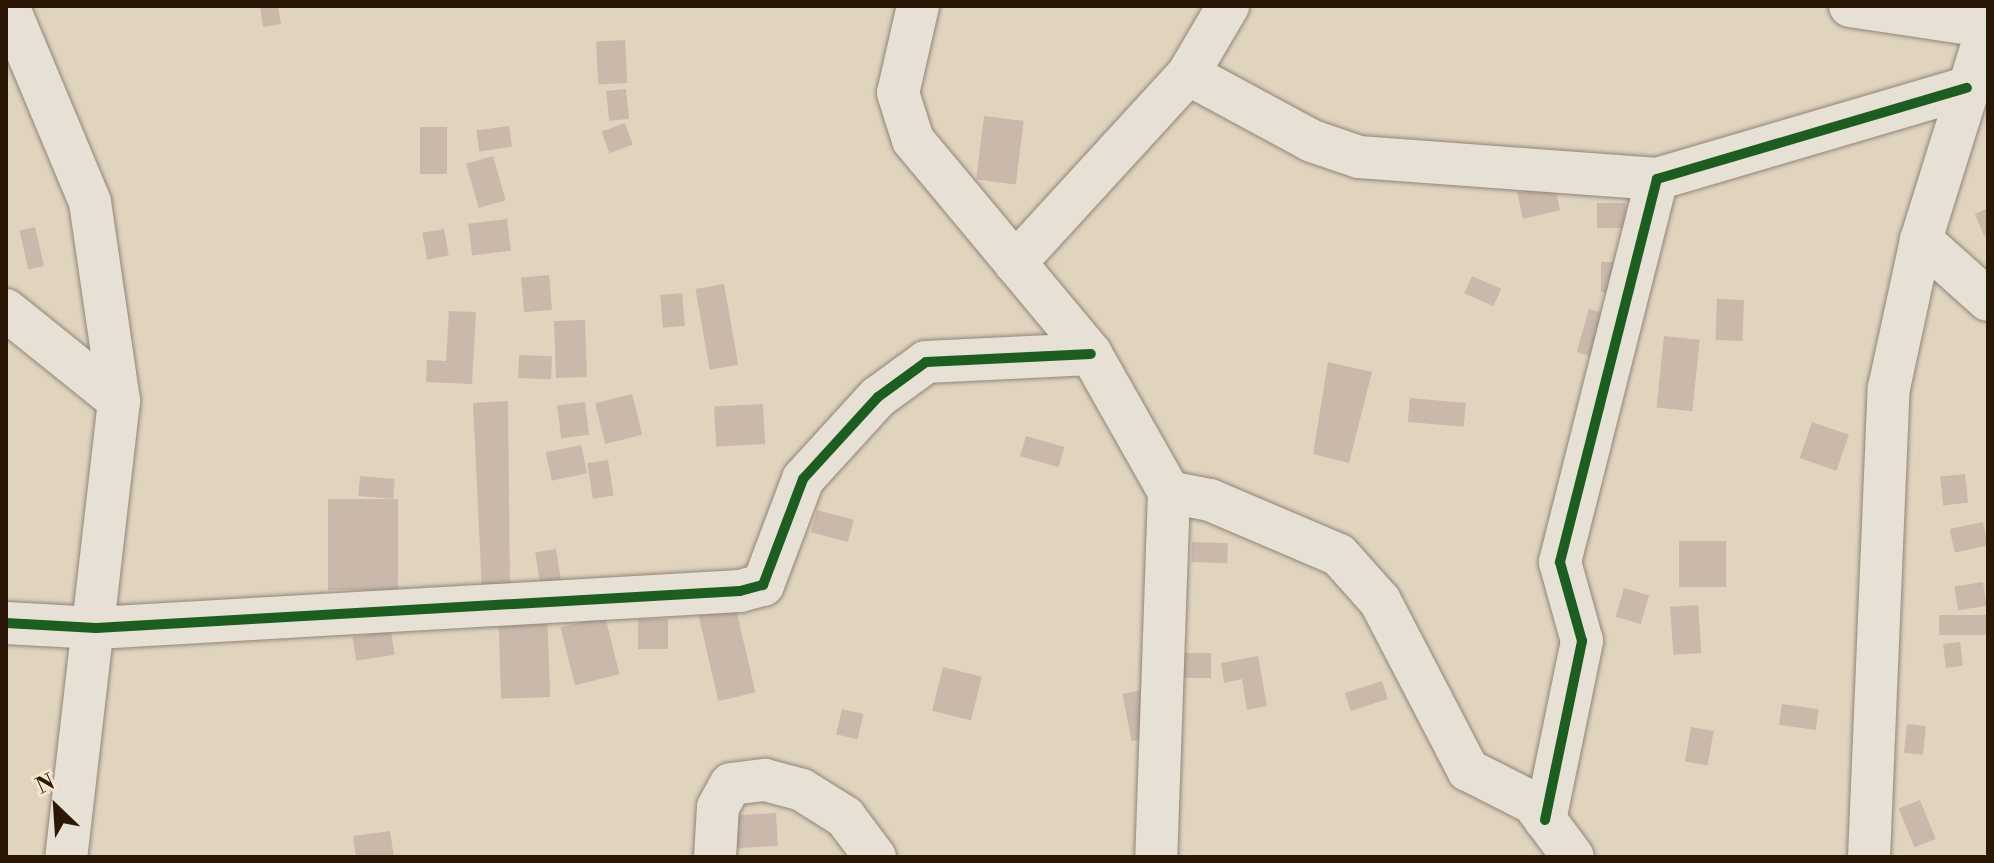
<!DOCTYPE html>
<style>
body{margin:0}
#map{position:relative;width:1994px;height:863px;overflow:hidden;background:#e0d4bf;font-family:"Libre Bodoni",serif}
div>[style]{position:absolute}
.building>*{inset:0;background:#cab8ab;transform-origin:0 0}
.roads{filter:drop-shadow(0 0 2px #8f8678) drop-shadow(0 0 2px #8f8678)}
.street>*{height:42px;margin:-21px;padding:0 21px;transform-origin:21px;border-radius:21px;background:#e6e0d5}
.cycleway>*{height:10px;margin:-5px;padding:0 5px;transform-origin:5px;border-radius:5px;background:#1b5e20}
span{translate:-50% -50%;white-space:nowrap;text-align:center;line-height:1.15;-webkit-text-stroke:7px #f4e5cc;paint-order:stroke}
.frame{position:absolute;inset:0;border:8px solid #2a1705;pointer-events:none}
.north{position:absolute;left:16px;top:767px;width:80px;height:80px;-webkit-text-stroke:6px #f4e5cc;paint-order:stroke;rotate:335deg;font-size:22px;font-weight:700;line-height:32px;text-align:center;color:#2a1705}
.north::after{content:'';display:block;margin:auto;width:28px;height:36px;background:#2a1705;clip-path:polygon(50% 0,100% 100%,50% 72%,0 100%)}
</style>
<div id="map">
<div class="building">
<i style="clip-path:polygon(260px 6px,278px 6px,281px 24px,263px 27px)"></i>
<i style="left:625px;top:40px;width:43px;height:29px;rotate:87deg"></i>
<i style="left:626px;top:89px;width:30px;height:20px;rotate:84deg"></i>
<i style="left:984px;top:116px;width:40px;height:64px;rotate:7deg"></i>
<i style="left:625px;top:123px;width:23px;height:25px;rotate:70deg"></i>
<i style="left:509px;top:126px;width:21px;height:33px;rotate:82deg"></i>
<i style="left:447px;top:127px;width:47px;height:27px;rotate:90deg"></i>
<i style="left:493px;top:156px;width:46px;height:28px;rotate:74deg"></i>
<i style="left:1554px;top:184px;width:27px;height:38px;rotate:77deg"></i>
<i style="left:1597px;top:203px;width:29px;height:25px"></i>
<i style="clip-path:polygon(1988px 208px,1988px 234px,1984px 236px,1975px 214px)"></i>
<i style="left:507px;top:219px;width:32px;height:39px;rotate:83deg"></i>
<i style="left:35px;top:227px;width:40px;height:16px;rotate:77deg"></i>
<i style="left:444px;top:229px;width:27px;height:22px;rotate:80deg"></i>
<i style="left:1601px;top:262px;width:23px;height:30px"></i>
<i style="left:549px;top:275px;width:35px;height:28px;rotate:85deg"></i>
<i style="left:1472px;top:276px;width:32px;height:19px;rotate:24deg"></i>
<i style="left:724px;top:284px;width:82px;height:29px;rotate:80deg"></i>
<i style="left:682px;top:293px;width:33px;height:22px;rotate:85deg"></i>
<i style="left:1717px;top:299px;width:27px;height:41px;rotate:2deg"></i>
<i style="left:1589px;top:309px;width:26px;height:45px;rotate:16deg"></i>
<i style="clip-path:polygon(449px 311px,476px 312px,472px 384px,426px 382px,427px 360px,446px 361px)"></i>
<i style="left:585px;top:320px;width:57px;height:31px;rotate:88deg"></i>
<i style="left:1664px;top:336px;width:36px;height:72px;rotate:6deg"></i>
<i style="left:519px;top:355px;width:33px;height:23px;rotate:2deg"></i>
<i style="clip-path:polygon(1328px 362px,1372px 372px,1349px 463px,1313px 454px)"></i>
<i style="left:632px;top:394px;width:42px;height:38px;rotate:76deg"></i>
<i style="left:1410px;top:398px;width:56px;height:24px;rotate:5deg"></i>
<i style="clip-path:polygon(508px 401px,510px 590px,482px 591px,473px 403px)"></i>
<i style="left:585px;top:402px;width:33px;height:28px;rotate:83deg"></i>
<i style="left:763px;top:404px;width:40px;height:49px;rotate:87deg"></i>
<i style="left:1812px;top:422px;width:39px;height:38px;rotate:19deg"></i>
<i style="left:1026px;top:436px;width:40px;height:21px;rotate:16deg"></i>
<i style="left:581px;top:445px;width:29px;height:36px;rotate:78deg"></i>
<i style="left:608px;top:460px;width:36px;height:21px;rotate:81deg"></i>
<i style="left:1965px;top:474px;width:29px;height:25px;rotate:84deg"></i>
<i style="left:360px;top:476px;width:35px;height:20px;rotate:5deg"></i>
<i style="left:398px;top:499px;width:91px;height:70px;rotate:90deg"></i>
<i style="left:817px;top:510px;width:38px;height:23px;rotate:15deg"></i>
<i style="left:1983px;top:522px;width:24px;height:34px;rotate:78deg"></i>
<i style="left:1679px;top:541px;width:47px;height:46px"></i>
<i style="left:1192px;top:542px;width:36px;height:20px;rotate:2deg"></i>
<i style="left:556px;top:549px;width:32px;height:21px;rotate:81deg"></i>
<i style="left:1983px;top:582px;width:24px;height:29px;rotate:81deg"></i>
<i style="left:1624px;top:588px;width:26px;height:30px;rotate:16deg"></i>
<i style="left:734px;top:600px;width:95px;height:38px;rotate:77deg"></i>
<i style="left:1698px;top:605px;width:48px;height:28px;rotate:86deg"></i>
<i style="left:547px;top:607px;width:90px;height:49px;rotate:88deg"></i>
<i style="left:1988px;top:615px;width:20px;height:49px;rotate:90deg"></i>
<i style="left:605px;top:616px;width:60px;height:46px;rotate:76deg"></i>
<i style="left:638px;top:619px;width:30px;height:30px"></i>
<i style="left:391px;top:631px;width:24px;height:39px;rotate:81deg"></i>
<i style="left:1960px;top:642px;width:24px;height:17px;rotate:83deg"></i>
<i style="left:1183px;top:653px;width:28px;height:25px"></i>
<i style="clip-path:polygon(1258px 656px,1267px 706px,1247px 710px,1242px 679px,1224px 683px,1221px 663px)"></i>
<i style="left:943px;top:667px;width:40px;height:45px;rotate:14deg"></i>
<i style="left:1382px;top:681px;width:19px;height:39px;rotate:72deg"></i>
<i style="left:1143px;top:690px;width:48px;height:21px;rotate:79deg"></i>
<i style="left:1782px;top:704px;width:37px;height:21px;rotate:8deg"></i>
<i style="left:842px;top:709px;width:22px;height:26px;rotate:13deg"></i>
<i style="left:1907px;top:724px;width:19px;height:29px;rotate:6deg"></i>
<i style="left:1691px;top:727px;width:23px;height:35px;rotate:10deg"></i>
<i style="left:1920px;top:800px;width:42px;height:23px;rotate:68deg"></i>
<i style="left:776px;top:813px;width:33px;height:41px;rotate:87deg"></i>
<i style="clip-path:polygon(390px 831px,394px 857px,356px 857px,353px 836px)"></i>
</div>
<div class="roads">
<div class="street">
<i style="left:8px;top:6px;width:212px;rotate:67.3deg"></i>
<i style="left:90px;top:202px;width:201px;rotate:81.7deg"></i>
<i style="left:119px;top:401px;width:459px;rotate:96.6deg"></i>
<i style="left:918px;top:6px;width:89px;rotate:102.9deg"></i>
<i style="left:898px;top:93px;width:49px;rotate:72.3deg"></i>
<i style="left:913px;top:140px;width:278px;rotate:50.2deg"></i>
<i style="left:1091px;top:354px;width:159px;rotate:60.5deg"></i>
<i style="left:1169px;top:492px;width:365px;rotate:92deg"></i>
<i style="left:1850px;top:6px;width:135px;rotate:8.5deg"></i>
<i style="left:1984px;top:26px;width:20px;rotate:-84deg"></i>
<i style="left:1188px;top:74px;width:141px;rotate:28.4deg"></i>
<i style="left:1312px;top:141px;width:50px;rotate:18.8deg"></i>
<i style="left:1359px;top:157px;width:299px;rotate:4.2deg"></i>
<i style="left:1921px;top:240px;width:90px;rotate:41.8deg"></i>
<i style="left:1015px;top:263px;width:256px;rotate:-47.5deg"></i>
<i style="left:1188px;top:74px;width:79px;rotate:-59.5deg"></i>
<i style="left:6px;top:310px;width:145px;rotate:38.8deg"></i>
<i style="left:1169px;top:492px;width:42px;rotate:11deg"></i>
<i style="left:1210px;top:500px;width:140px;rotate:23.1deg"></i>
<i style="left:1339px;top:555px;width:62px;rotate:48.3deg"></i>
<i style="left:1380px;top:601px;width:191px;rotate:62.5deg"></i>
<i style="left:1468px;top:770px;width:73px;rotate:26.9deg"></i>
<i style="left:1533px;top:803px;width:67px;rotate:53.5deg"></i>
<i style="left:6px;top:623px;width:90px;rotate:3.2deg"></i>
<i style="left:96px;top:628px;width:645px;rotate:-3.29deg"></i>
<i style="left:740px;top:591px;width:24px;rotate:-15deg"></i>
<i style="left:763px;top:585px;width:113px;rotate:-69.3deg"></i>
<i style="left:803px;top:479px;width:111px;rotate:-47.6deg"></i>
<i style="left:878px;top:397px;width:59px;rotate:-36.1deg"></i>
<i style="left:926px;top:362px;width:165px;rotate:-2.8deg"></i>
<i style="left:1545px;top:820px;width:183px;rotate:-78.3deg"></i>
<i style="left:1582px;top:641px;width:82px;rotate:-105.6deg"></i>
<i style="left:1560px;top:562px;width:395px;rotate:-75.8deg"></i>
<i style="left:1657px;top:179px;width:323px;rotate:-16.4deg"></i>
<i style="left:715px;top:857px;width:50px;rotate:-86.6deg"></i>
<i style="left:718px;top:807px;width:26px;rotate:-61deg"></i>
<i style="left:731px;top:784px;width:34px;rotate:-7deg"></i>
<i style="left:765px;top:780px;width:38px;rotate:15deg"></i>
<i style="left:802px;top:790px;width:51px;rotate:32.1deg"></i>
<i style="left:845px;top:817px;width:50px;rotate:53.1deg"></i>
<i style="left:1869px;top:857px;width:469px;rotate:-87.6deg"></i>
<i style="left:1889px;top:388px;width:151px;rotate:-77.8deg"></i>
<i style="left:1921px;top:240px;width:224px;rotate:-72.6deg"></i>
</div>
</div>
<div class="cycleway">
<i style="left:6px;top:623px;width:90px;rotate:3.2deg"></i>
<i style="left:96px;top:628px;width:645px;rotate:-3.29deg"></i>
<i style="left:740px;top:591px;width:24px;rotate:-15deg"></i>
<i style="left:763px;top:585px;width:113px;rotate:-69.3deg"></i>
<i style="left:803px;top:479px;width:111px;rotate:-47.6deg"></i>
<i style="left:878px;top:397px;width:59px;rotate:-36.1deg"></i>
<i style="left:926px;top:362px;width:165px;rotate:-2.8deg"></i>
<i style="left:1545px;top:820px;width:183px;rotate:-78.3deg"></i>
<i style="left:1582px;top:641px;width:82px;rotate:-105.6deg"></i>
<i style="left:1560px;top:562px;width:395px;rotate:-75.8deg"></i>
<i style="left:1657px;top:179px;width:323px;rotate:-16.4deg"></i>
</div>
<div class="frame"></div>
<div class="north">N</div>
</div>
